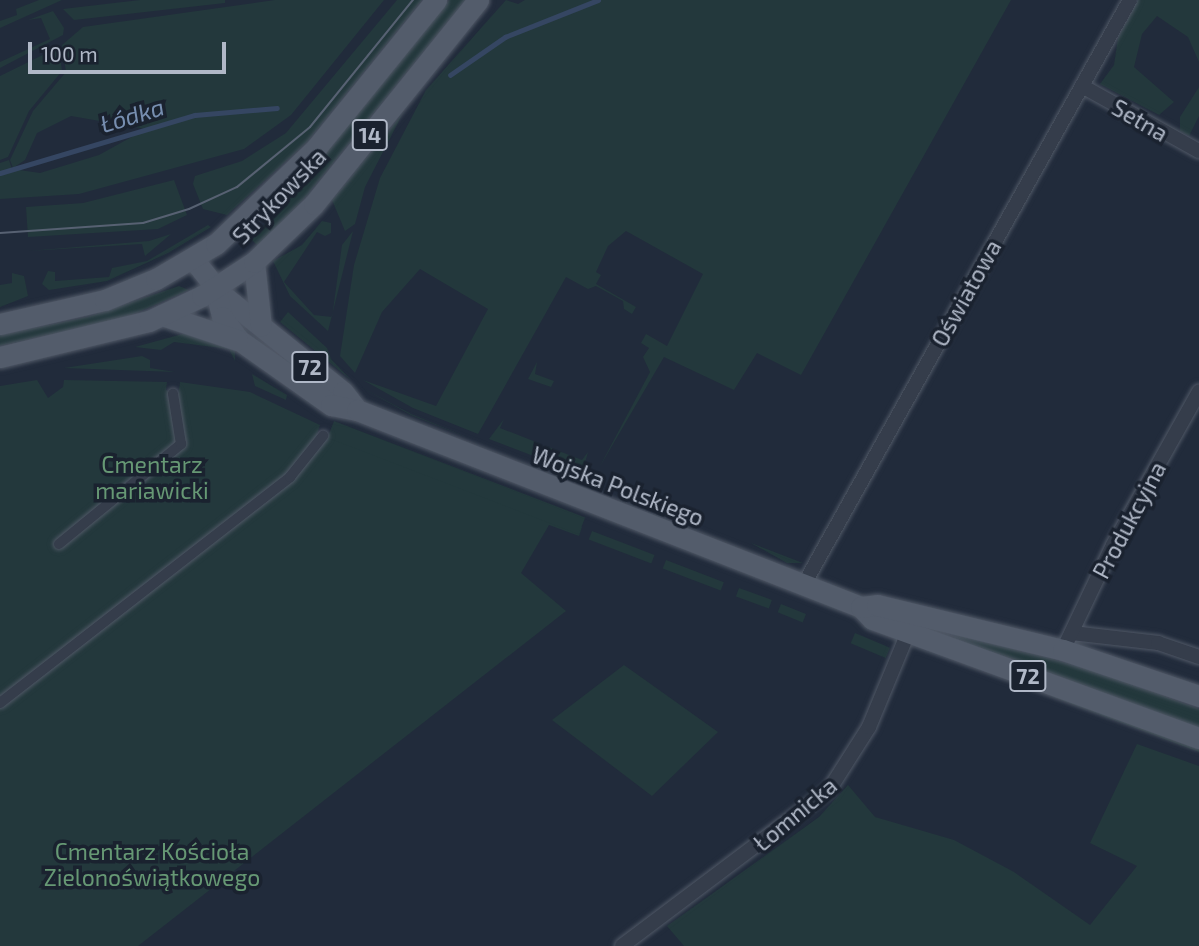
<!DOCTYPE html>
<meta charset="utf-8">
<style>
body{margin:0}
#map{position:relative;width:1199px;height:946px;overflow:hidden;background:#212b3b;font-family:"Exo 2",sans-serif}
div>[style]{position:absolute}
.green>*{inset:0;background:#23383c;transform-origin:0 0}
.stream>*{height:4.5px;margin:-2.25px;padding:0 2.25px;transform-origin:2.25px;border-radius:2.25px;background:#354662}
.roads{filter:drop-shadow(0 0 2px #505866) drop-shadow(0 0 2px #505866)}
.pedestrian>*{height:10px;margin:-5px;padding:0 5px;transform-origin:5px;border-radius:5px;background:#353d4b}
.minor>*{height:14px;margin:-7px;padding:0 7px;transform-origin:7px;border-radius:7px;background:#353d4b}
.primary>*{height:21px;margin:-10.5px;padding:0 10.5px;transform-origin:10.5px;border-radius:10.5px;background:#535c6b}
.tram>*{height:2px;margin:-1px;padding:0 1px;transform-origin:1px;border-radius:1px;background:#576172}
span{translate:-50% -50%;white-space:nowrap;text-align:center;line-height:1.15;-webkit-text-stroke:7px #1a222f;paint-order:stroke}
.shield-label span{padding:2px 5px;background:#1a222f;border:2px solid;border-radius:5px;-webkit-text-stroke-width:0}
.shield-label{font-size:21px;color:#b0b8c7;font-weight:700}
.street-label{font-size:23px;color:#b0b8c7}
.park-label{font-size:23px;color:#669874}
.water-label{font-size:24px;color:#778eb0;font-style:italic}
.scale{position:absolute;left:28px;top:42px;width:198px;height:32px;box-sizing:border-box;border:4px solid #b0b8c7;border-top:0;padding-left:9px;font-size:21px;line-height:24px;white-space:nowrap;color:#b0b8c7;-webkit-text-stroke:5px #1a222f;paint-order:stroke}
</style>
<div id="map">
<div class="green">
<i style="clip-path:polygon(39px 0,62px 0,0 28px,0 21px,17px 15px,16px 9px)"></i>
<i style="clip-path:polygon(140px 0,225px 0,225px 3px,74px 20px,63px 9px)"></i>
<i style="clip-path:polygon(275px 0,384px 0,291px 115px,244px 149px,79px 194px,0 199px,0 163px,9px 160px,12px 169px,40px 173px,99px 155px,146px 129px,71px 116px,37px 133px,25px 160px,13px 168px,10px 160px,33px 111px,66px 72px,62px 45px,83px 27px)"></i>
<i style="clip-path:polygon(397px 0,422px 0,307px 142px,227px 215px,203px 209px,193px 184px,195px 176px,242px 161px,286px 133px)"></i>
<i style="clip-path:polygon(449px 0,465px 0,304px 199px,258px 246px,252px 240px)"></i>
<i style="clip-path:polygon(506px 0,518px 4px,525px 0,1011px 0,801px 375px,757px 353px,734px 390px,664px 357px,599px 468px,650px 372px,643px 357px,649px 348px,641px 343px,646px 334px,667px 346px,703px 274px,626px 231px,608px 246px,596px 272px,601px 275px,596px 284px,636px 307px,632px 314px,624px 309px,623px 301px,596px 286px,588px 289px,566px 277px,478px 434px,413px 408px,363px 380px,436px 406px,488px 309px,420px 269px,382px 312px,355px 373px,340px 356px,354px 265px,380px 178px,426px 90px)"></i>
<i style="clip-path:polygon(1138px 0,1199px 0,1199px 62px,1188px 37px,1157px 16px,1142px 34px,1134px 67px,1174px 102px,1159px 115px,1100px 84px,1114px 65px,1118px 38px)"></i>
<i style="clip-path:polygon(53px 11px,64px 28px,63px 35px,0 68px,0 62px,50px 39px,41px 18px,28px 20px)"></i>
<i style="clip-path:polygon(59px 47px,62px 71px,29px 111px,8px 157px,0 160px,0 76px)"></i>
<i style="clip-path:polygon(1199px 87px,1199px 116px,1189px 136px,1180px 131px,1180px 117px)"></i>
<i style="clip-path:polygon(403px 113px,365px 187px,355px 224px,345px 231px,332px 200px)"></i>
<i style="clip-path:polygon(174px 180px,187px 215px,158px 229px,28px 237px,26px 207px,83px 203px)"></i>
<i style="clip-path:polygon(322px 221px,331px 223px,331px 233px,325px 236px,317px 232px,284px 282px,314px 315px,332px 317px,342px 245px,353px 231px,328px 331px,290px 296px,273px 261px,302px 245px)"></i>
<i style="clip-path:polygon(208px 225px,211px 227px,168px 253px,107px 281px,49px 290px,42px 284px,48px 271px,55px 272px,55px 281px,109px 277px,112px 268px,147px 261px)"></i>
<i style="clip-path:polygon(171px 234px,145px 256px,142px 244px,28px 251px,149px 241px)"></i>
<i style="clip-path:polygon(12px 273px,24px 276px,28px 296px,0 307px,0 285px,12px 283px)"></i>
<i style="clip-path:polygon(179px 286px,189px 290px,127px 317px,0 346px,0 335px,87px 317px)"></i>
<i style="clip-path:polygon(288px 312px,327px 348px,331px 359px,351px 380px,280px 322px)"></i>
<i style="clip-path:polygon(186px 333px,218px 341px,235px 351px,235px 361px,229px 349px,174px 342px,161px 350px,135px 347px)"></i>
<i style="clip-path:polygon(142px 356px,150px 360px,150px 368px,175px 372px,64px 368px)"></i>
<i style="clip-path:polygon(537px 362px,535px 374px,554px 381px,551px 387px,528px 379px)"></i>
<i style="clip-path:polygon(252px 374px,287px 395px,286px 400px,255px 386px)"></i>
<i style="clip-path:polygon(37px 380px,48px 398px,63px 387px,64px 380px,167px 382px,166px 390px,178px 396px,180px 382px,250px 392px,320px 425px,317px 434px,329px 438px,333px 431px,582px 527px,579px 536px,549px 525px,521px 573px,566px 611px,138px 946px,0 946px,0 386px)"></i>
<i style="clip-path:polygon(359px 386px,411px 414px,474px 440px,411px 415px)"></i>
<i style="clip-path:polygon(504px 419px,500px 428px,541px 444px,536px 457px,489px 439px)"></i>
<i style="left:334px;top:421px;width:269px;height:18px;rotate:21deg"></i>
<i style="clip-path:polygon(546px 446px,582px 460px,588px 452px,582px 474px,541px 458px)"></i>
<i style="left:592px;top:531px;width:67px;height:9px;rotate:21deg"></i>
<i style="clip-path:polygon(751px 543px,803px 563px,787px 563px)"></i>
<i style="left:666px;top:560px;width:62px;height:9px;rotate:21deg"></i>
<i style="left:739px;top:588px;width:35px;height:9px;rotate:20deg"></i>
<i style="left:781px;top:604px;width:27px;height:9px;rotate:22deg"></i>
<i style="clip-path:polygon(956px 632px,1109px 675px,1199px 709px,1199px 729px,953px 641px)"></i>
<i style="left:855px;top:633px;width:38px;height:11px;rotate:23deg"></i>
<i style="clip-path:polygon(624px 665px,718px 732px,652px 796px,552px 720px)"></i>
<i style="clip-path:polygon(1056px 696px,1199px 749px,1199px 752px,1053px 697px)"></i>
<i style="clip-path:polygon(1137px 744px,1199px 766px,1199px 946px,684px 946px,667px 926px,819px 817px,848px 785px,875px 817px,954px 840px,1014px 872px,1090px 925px,1137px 866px,1090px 843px)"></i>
</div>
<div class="stream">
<i style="left:450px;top:75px;width:67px;rotate:-34.6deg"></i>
<i style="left:505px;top:37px;width:100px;rotate:-21.7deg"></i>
<i style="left:0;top:173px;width:203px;rotate:-16.6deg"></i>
<i style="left:195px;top:115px;width:82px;rotate:-4.9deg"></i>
</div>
<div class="roads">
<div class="pedestrian">
<i style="left:59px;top:544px;width:158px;rotate:-39.3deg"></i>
<i style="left:181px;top:444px;width:51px;rotate:-99.1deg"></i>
<i style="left:0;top:703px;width:368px;rotate:-37.9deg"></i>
<i style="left:290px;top:477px;width:53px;rotate:-51.2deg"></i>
</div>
<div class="minor">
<i style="left:1082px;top:86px;width:134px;rotate:29.1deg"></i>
<i style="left:803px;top:586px;width:671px;rotate:-60.84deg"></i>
<i style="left:1072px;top:633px;width:87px;rotate:6.6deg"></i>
<i style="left:1158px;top:643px;width:43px;rotate:18.9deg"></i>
<i style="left:1063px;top:650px;width:116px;rotate:-64.5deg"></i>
<i style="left:1113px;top:545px;width:176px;rotate:-60.7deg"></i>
<i style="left:622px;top:946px;width:259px;rotate:-37deg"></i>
<i style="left:829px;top:790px;width:75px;rotate:-57.6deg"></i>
<i style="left:869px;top:727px;width:102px;rotate:-67.5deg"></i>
</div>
<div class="primary">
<i style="left:193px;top:259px;width:45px;rotate:51.3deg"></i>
<i style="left:221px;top:294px;width:156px;rotate:38.8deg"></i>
<i style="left:343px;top:392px;width:23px;rotate:52deg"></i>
<i style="left:254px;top:262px;width:64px;rotate:83.8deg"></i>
<i style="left:215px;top:288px;width:30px;rotate:76deg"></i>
<i style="left:222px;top:317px;width:29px;rotate:54deg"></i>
<i style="left:239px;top:340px;width:113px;rotate:35.2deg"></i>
<i style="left:331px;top:405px;width:26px;rotate:11deg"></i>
<i style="left:357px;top:410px;width:541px;rotate:21.35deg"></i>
<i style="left:861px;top:607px;width:16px;rotate:47deg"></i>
<i style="left:872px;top:619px;width:348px;rotate:20deg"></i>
<i style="left:162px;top:315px;width:79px;rotate:18.4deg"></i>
<i style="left:0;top:324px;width:108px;rotate:-12.9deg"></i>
<i style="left:105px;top:300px;width:55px;rotate:-22.4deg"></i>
<i style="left:156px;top:279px;width:69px;rotate:-30.3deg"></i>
<i style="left:216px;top:244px;width:139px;rotate:-43.8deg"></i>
<i style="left:316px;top:148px;width:191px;rotate:-51deg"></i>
<i style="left:0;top:357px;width:153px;rotate:-13.6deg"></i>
<i style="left:149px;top:321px;width:59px;rotate:-25.3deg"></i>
<i style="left:202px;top:296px;width:62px;rotate:-33.2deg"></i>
<i style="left:254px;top:262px;width:83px;rotate:-44deg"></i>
<i style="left:314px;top:204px;width:262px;rotate:-51.2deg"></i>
<i style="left:861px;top:607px;width:16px;rotate:-7deg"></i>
<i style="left:877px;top:605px;width:191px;rotate:13.6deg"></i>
<i style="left:1063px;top:650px;width:144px;rotate:18.7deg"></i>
</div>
</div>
<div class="tram">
<i style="left:0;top:233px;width:143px;rotate:-4deg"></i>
<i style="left:143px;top:223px;width:48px;rotate:-16.9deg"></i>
<i style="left:189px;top:209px;width:53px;rotate:-24.6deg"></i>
<i style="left:237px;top:187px;width:94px;rotate:-39.4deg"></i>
<i style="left:310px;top:127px;width:164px;rotate:-51deg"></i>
</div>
<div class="shield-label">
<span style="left:370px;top:135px">14</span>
<span style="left:310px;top:367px">72</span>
<span style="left:1028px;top:676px">72</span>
</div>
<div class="street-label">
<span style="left:1140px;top:120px;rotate:30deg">Setna</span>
<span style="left:279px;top:196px;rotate:-46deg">Strykowska</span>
<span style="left:966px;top:293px;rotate:-61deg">Oświatowa</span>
<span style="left:618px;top:486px;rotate:21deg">Wojska Polskiego</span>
<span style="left:1129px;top:520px;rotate:-62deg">Produkcyjna</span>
<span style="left:795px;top:814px;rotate:-40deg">Łomnicka</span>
</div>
<div class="park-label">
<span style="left:152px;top:477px">Cmentarz<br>mariawicki</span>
<span style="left:152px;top:864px">Cmentarz Kościoła<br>Zielonoświątkowego</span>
</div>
<div class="water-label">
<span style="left:132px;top:115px;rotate:-17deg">Łódka</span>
</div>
<div class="scale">100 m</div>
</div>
